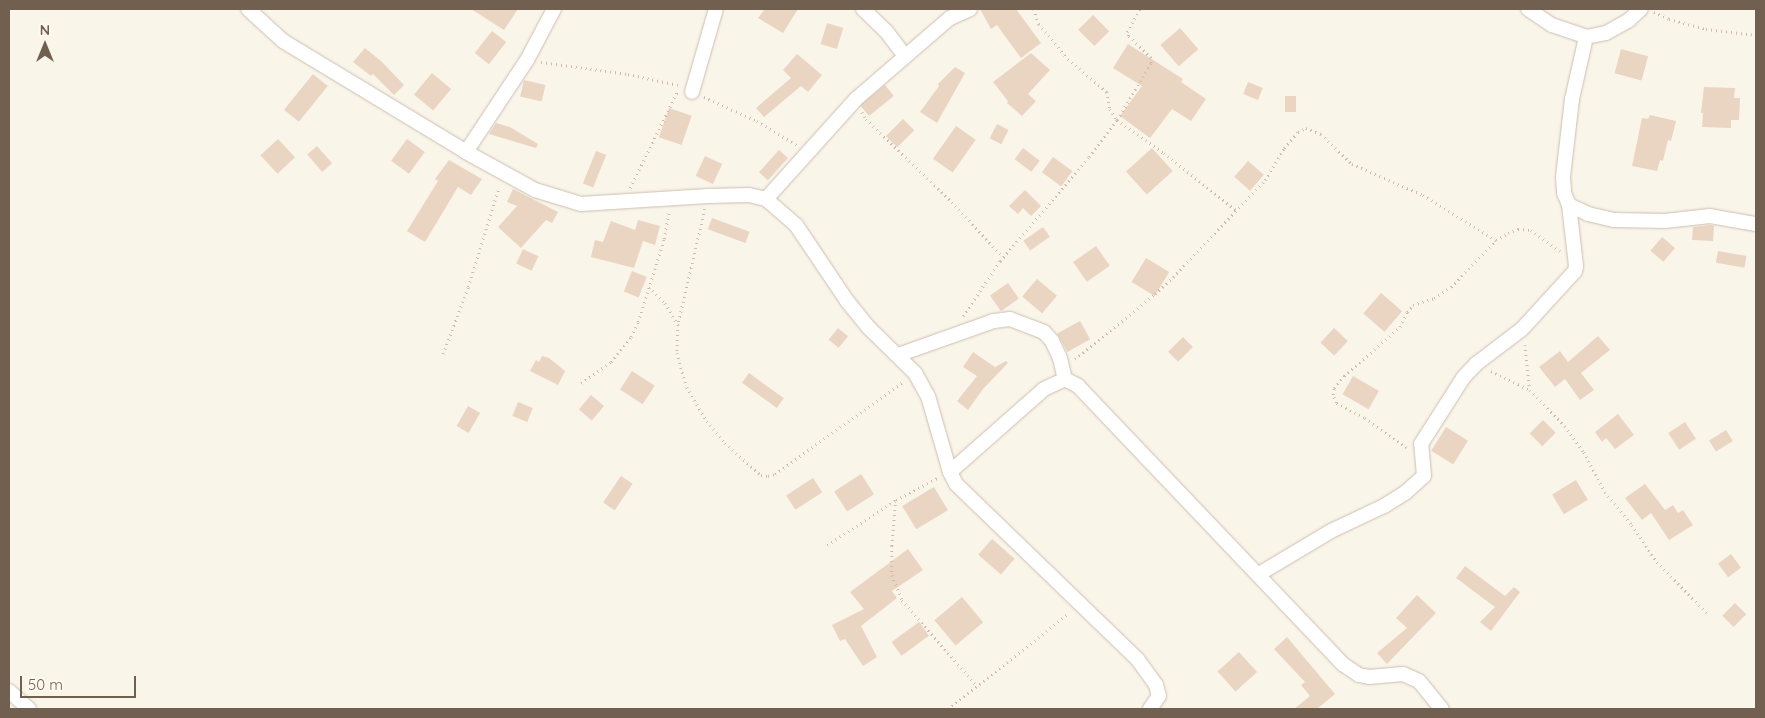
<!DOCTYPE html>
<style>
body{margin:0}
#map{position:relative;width:1765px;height:718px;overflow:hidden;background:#faf5e9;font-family:Quicksand,sans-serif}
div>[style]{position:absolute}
.building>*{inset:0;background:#ead5c3;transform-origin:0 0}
.path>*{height:2.5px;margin-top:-1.25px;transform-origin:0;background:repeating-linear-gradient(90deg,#d1bba8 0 1px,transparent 0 5px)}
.roads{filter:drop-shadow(0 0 1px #cbbeb1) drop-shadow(0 0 1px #cbbeb1)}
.minor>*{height:14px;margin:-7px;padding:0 7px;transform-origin:7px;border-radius:7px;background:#fff}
span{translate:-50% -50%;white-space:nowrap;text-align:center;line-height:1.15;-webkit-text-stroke:5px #fdf9ef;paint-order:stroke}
.frame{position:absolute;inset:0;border:10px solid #715f50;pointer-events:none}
.north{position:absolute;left:20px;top:20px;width:50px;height:50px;-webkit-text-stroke:4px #fdf9ef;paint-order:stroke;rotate:0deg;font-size:14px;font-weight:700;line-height:20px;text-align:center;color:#715f50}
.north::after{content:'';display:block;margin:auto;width:18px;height:22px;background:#715f50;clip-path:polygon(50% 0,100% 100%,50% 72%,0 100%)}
.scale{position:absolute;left:20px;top:676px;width:116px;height:22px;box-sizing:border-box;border:2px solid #715f50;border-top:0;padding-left:6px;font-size:15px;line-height:18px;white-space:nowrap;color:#715f50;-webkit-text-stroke:4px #fdf9ef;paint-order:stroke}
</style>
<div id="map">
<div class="building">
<i style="clip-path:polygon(471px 9px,518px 9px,504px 30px)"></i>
<i style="clip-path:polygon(765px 9px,798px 9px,783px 33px,758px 18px)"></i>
<i style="clip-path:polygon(980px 9px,1016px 9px,1041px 43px,1021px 58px,997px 25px,991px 29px)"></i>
<i style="left:1093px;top:15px;width:23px;height:21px;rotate:45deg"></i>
<i style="left:827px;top:23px;width:17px;height:22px;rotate:17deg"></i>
<i style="left:1180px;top:28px;width:28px;height:26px;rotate:49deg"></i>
<i style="left:492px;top:31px;width:18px;height:28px;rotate:38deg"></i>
<i style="clip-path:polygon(1128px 44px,1183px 79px,1181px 82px,1206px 99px,1191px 121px,1172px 109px,1150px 138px,1120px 116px,1142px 86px,1113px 68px)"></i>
<i style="clip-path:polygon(365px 48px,382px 62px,404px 85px,394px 95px,373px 74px,371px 76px,353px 62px)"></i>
<i style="left:1621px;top:49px;width:28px;height:25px;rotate:15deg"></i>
<i style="clip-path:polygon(1031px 53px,1050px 70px,1028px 94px,1036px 101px,1022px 116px,1007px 103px,1008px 101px,993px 82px)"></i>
<i style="clip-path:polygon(797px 54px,822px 75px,808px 92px,801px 86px,764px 117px,756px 108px,791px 78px,783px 70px)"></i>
<i style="clip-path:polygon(955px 67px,965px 73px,937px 123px,920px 112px,939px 86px,938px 84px)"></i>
<i style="left:432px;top:73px;width:25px;height:28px;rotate:40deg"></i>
<i style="left:313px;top:74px;width:19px;height:46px;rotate:39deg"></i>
<i style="left:524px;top:80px;width:22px;height:17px;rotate:13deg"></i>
<i style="left:1248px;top:82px;width:16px;height:13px;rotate:22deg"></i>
<i style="left:885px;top:85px;width:14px;height:32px;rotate:51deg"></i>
<i style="clip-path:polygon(1704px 87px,1735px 88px,1734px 98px,1740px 98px,1739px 120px,1731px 120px,1731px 128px,1702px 127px,1703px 113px,1701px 113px)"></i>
<i style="left:1285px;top:96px;width:11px;height:16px"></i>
<i style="left:669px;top:108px;width:24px;height:31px;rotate:19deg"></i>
<i style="clip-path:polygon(1650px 115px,1676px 121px,1671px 141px,1668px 140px,1663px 161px,1660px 160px,1657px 171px,1632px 166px,1642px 118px,1648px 119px)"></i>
<i style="left:903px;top:119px;width:16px;height:24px;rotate:45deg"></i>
<i style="clip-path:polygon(496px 123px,510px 127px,538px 144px,536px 148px,489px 134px)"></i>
<i style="left:997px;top:124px;width:13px;height:16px;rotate:27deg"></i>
<i style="left:956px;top:126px;width:24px;height:40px;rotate:35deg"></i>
<i style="left:278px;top:139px;width:25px;height:24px;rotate:47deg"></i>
<i style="left:407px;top:139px;width:22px;height:27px;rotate:36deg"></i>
<i style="left:317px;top:146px;width:23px;height:13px;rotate:49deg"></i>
<i style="left:1023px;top:148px;width:21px;height:14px;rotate:37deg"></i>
<i style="left:1152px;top:148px;width:31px;height:35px;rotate:48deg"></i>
<i style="left:779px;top:150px;width:12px;height:30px;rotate:42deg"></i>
<i style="left:596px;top:151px;width:11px;height:35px;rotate:22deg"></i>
<i style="left:705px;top:156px;width:19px;height:22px;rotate:25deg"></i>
<i style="left:1053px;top:157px;width:24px;height:19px;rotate:36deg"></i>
<i style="clip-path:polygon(449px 160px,482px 179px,471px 195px,458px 187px,425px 242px,407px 231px,438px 181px,435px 179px)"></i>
<i style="left:1248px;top:161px;width:21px;height:21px;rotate:41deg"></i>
<i style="clip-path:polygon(513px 189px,558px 212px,552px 223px,546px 220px,521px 248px,498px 227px,517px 206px,507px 202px)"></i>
<i style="clip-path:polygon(1025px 190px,1041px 206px,1031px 216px,1023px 208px,1018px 214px,1009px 206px)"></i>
<i style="left:712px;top:218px;width:40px;height:12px;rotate:20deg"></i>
<i style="clip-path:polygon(638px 220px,660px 226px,655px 245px,643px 241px,634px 268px,591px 257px,595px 240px,603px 242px,611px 221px,635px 230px)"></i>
<i style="clip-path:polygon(1710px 225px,1714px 226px,1713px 241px,1692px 240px,1693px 227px)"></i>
<i style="left:1043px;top:227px;width:12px;height:24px;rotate:55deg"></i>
<i style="left:1662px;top:237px;width:17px;height:18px;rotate:40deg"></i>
<i style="left:1096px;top:246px;width:24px;height:28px;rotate:55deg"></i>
<i style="left:523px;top:249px;width:17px;height:16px;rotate:25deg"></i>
<i style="left:1718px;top:251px;width:29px;height:12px;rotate:10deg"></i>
<i style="left:1146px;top:258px;width:27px;height:28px;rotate:31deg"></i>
<i style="left:632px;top:271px;width:16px;height:22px;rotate:22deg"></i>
<i style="left:1037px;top:279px;width:26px;height:23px;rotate:40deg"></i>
<i style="left:1008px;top:283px;width:19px;height:22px;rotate:55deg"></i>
<i style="left:1381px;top:293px;width:28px;height:27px;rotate:41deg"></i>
<i style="left:1080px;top:321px;width:21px;height:26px;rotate:61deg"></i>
<i style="left:838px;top:328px;width:13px;height:15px;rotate:39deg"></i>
<i style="left:1334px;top:328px;width:19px;height:20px;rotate:43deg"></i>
<i style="clip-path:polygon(1598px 336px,1610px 350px,1581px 373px,1594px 390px,1580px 400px,1565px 379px,1555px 387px,1539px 367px,1560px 351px,1568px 362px)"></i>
<i style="left:1183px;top:337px;width:14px;height:21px;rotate:45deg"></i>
<i style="clip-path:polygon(973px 352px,995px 367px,1006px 361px,1008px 363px,983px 389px,968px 410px,957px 401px,977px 376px,963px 367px)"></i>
<i style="clip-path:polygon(542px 356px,549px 358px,565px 371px,558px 385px,530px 371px,536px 360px,539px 362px)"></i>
<i style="left:632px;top:371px;width:27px;height:22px;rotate:33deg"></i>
<i style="left:749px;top:373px;width:43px;height:12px;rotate:36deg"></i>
<i style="left:1353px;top:376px;width:30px;height:21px;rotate:30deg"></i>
<i style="left:591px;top:395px;width:17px;height:19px;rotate:40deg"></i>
<i style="left:518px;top:402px;width:16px;height:15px;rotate:22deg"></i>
<i style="left:468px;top:406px;width:14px;height:23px;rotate:30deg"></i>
<i style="clip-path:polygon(1618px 414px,1634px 435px,1615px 449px,1606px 438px,1602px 442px,1595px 432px)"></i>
<i style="left:1543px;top:420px;width:18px;height:19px;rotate:45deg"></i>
<i style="left:1685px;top:422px;width:20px;height:20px;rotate:57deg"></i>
<i style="left:1446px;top:427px;width:26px;height:28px;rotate:32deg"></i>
<i style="left:1726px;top:430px;width:13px;height:20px;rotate:58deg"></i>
<i style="left:861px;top:474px;width:24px;height:32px;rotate:57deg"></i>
<i style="left:621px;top:476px;width:14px;height:32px;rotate:34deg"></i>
<i style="left:813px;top:478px;width:17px;height:32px;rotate:57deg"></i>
<i style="left:1576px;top:480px;width:23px;height:28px;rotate:59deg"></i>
<i style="clip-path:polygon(1645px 484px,1665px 510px,1673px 505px,1678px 513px,1683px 510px,1693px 525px,1669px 540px,1651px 513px,1642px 520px,1625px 498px)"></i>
<i style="left:934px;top:487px;width:27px;height:37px;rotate:59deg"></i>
<i style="left:992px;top:539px;width:30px;height:21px;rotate:41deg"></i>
<i style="clip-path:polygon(908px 549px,923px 570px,892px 591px,897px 598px,861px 626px,877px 657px,863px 666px,845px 639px,840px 641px,832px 625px,864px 609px,850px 592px)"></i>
<i style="left:1731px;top:554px;width:17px;height:16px;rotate:54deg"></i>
<i style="clip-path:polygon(1465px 566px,1505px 596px,1514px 587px,1520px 592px,1491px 631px,1480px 622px,1495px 607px,1456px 578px)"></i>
<i style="clip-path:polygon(1417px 595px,1436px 613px,1387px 664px,1377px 653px,1407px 628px,1396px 618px)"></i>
<i style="left:962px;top:597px;width:33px;height:36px;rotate:50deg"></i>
<i style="left:1735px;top:603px;width:16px;height:18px;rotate:45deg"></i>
<i style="left:919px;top:622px;width:17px;height:34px;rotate:54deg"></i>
<i style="clip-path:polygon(1287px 637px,1335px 694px,1317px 709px,1294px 709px,1310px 696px,1301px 685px,1305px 682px,1274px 649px)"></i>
<i style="left:1239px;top:652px;width:27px;height:29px;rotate:48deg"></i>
</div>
<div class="path">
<i style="left:1034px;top:9px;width:16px;rotate:72deg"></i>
<i style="left:1039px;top:24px;width:45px;rotate:50.4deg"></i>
<i style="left:1068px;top:59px;width:51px;rotate:40.2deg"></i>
<i style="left:1107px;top:92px;width:17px;rotate:80deg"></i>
<i style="left:1110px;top:109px;width:13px;rotate:58deg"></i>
<i style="left:1117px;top:120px;width:57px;rotate:35.1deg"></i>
<i style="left:1164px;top:153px;width:92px;rotate:38.4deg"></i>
<i style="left:1654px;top:12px;width:17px;rotate:25deg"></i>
<i style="left:1669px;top:19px;width:38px;rotate:15deg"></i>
<i style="left:1706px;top:29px;width:50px;rotate:6.8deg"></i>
<i style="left:541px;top:62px;width:88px;rotate:7.9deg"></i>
<i style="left:628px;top:74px;width:51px;rotate:12.4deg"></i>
<i style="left:704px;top:97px;width:58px;rotate:24.4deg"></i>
<i style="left:757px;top:121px;width:47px;rotate:31deg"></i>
<i style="left:862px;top:112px;width:8px;rotate:60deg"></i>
<i style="left:866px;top:119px;width:120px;rotate:44deg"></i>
<i style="left:952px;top:202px;width:75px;rotate:47.2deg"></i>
<i style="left:630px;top:188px;width:107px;rotate:-63.9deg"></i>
<i style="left:705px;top:209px;width:119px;rotate:103.1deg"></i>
<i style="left:678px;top:325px;width:28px;rotate:92deg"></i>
<i style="left:677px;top:353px;width:35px;rotate:74deg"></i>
<i style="left:687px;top:387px;width:39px;rotate:60deg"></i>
<i style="left:707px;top:421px;width:28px;rotate:51deg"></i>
<i style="left:725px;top:443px;width:48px;rotate:41.6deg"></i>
<i style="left:761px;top:475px;width:7px;rotate:8deg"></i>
<i style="left:768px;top:476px;width:7px;rotate:-16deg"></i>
<i style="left:775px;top:474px;width:159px;rotate:-35.8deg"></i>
<i style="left:649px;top:287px;width:23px;rotate:45deg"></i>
<i style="left:665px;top:303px;width:26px;rotate:59deg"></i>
<i style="left:963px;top:316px;width:66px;rotate:-56.1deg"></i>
<i style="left:1000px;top:261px;width:137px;rotate:-49.4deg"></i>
<i style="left:1089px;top:157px;width:46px;rotate:-52.9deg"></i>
<i style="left:1117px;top:120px;width:66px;rotate:-59.2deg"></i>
<i style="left:1151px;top:63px;width:5px;rotate:-90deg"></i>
<i style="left:1151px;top:58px;width:32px;rotate:-136deg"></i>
<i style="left:1128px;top:36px;width:4px;rotate:-104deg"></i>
<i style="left:1127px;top:32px;width:26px;rotate:-61deg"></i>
<i style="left:1525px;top:345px;width:45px;rotate:83.7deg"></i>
<i style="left:443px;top:354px;width:72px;rotate:-69.5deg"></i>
<i style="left:468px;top:287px;width:105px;rotate:-72.8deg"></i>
<i style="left:1075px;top:359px;width:103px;rotate:-39.1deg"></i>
<i style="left:1155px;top:294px;width:25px;rotate:-43deg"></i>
<i style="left:1173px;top:277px;width:134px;rotate:-46.5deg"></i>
<i style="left:1265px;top:180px;width:37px;rotate:-59deg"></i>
<i style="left:1284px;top:148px;width:21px;rotate:-49deg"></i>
<i style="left:1298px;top:132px;width:9px;rotate:-27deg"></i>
<i style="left:1306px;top:128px;width:16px;rotate:22deg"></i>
<i style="left:1321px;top:134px;width:43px;rotate:44.1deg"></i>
<i style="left:1352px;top:164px;width:77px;rotate:23.6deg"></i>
<i style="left:1423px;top:195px;width:86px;rotate:31.7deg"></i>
<i style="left:1491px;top:371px;width:43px;rotate:26deg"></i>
<i style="left:1530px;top:390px;width:50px;rotate:45.8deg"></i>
<i style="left:1565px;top:426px;width:32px;rotate:54deg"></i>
<i style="left:1584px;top:452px;width:45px;rotate:62.3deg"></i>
<i style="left:1605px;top:492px;width:43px;rotate:50.7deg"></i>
<i style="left:1632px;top:525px;width:45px;rotate:56deg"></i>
<i style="left:1657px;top:562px;width:74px;rotate:45.5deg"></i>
<i style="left:581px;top:383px;width:37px;rotate:-35deg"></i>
<i style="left:611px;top:362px;width:32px;rotate:-51deg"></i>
<i style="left:631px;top:337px;width:17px;rotate:-65deg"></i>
<i style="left:638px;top:322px;width:87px;rotate:-72.6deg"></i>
<i style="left:664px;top:239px;width:27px;rotate:-80deg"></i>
<i style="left:1406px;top:448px;width:52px;rotate:-144.5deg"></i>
<i style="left:1364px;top:418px;width:32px;rotate:-152deg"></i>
<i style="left:1336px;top:403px;width:9px;rotate:-111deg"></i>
<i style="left:1333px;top:395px;width:7px;rotate:-82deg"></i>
<i style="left:1334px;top:388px;width:16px;rotate:-50deg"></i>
<i style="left:1344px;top:376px;width:74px;rotate:-41.2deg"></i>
<i style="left:1400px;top:327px;width:17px;rotate:-65deg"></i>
<i style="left:1407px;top:312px;width:9px;rotate:-49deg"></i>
<i style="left:1413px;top:305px;width:22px;rotate:-18deg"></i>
<i style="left:1434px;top:298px;width:20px;rotate:-33deg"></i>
<i style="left:1451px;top:287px;width:65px;rotate:-46.2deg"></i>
<i style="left:1496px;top:240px;width:14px;rotate:-30deg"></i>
<i style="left:1508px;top:233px;width:11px;rotate:-22deg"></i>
<i style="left:1518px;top:229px;width:13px;rotate:4deg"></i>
<i style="left:1531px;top:230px;width:37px;rotate:36deg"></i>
<i style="left:896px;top:500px;width:46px;rotate:95deg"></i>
<i style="left:892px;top:546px;width:29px;rotate:90deg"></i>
<i style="left:892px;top:575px;width:27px;rotate:68deg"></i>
<i style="left:902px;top:600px;width:114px;rotate:48.9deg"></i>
<i style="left:827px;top:545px;width:82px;rotate:-33.1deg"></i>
<i style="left:896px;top:500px;width:47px;rotate:-28.2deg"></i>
<i style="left:948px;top:709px;width:154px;rotate:-38.4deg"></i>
</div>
<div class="roads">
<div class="minor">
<i style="left:248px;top:9px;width:47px;rotate:42.4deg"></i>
<i style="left:283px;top:41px;width:214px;rotate:31.2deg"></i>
<i style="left:466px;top:152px;width:79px;rotate:28.8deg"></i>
<i style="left:535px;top:190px;width:48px;rotate:16.9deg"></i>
<i style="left:581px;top:204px;width:127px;rotate:-3.6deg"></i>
<i style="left:708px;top:196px;width:41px;rotate:-1.4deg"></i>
<i style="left:749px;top:195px;width:17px;rotate:13deg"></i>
<i style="left:766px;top:199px;width:40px;rotate:41deg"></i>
<i style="left:796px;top:225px;width:92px;rotate:56.1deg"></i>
<i style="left:847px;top:301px;width:35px;rotate:51deg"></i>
<i style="left:869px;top:328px;width:64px;rotate:44.4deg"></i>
<i style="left:915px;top:373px;width:26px;rotate:61deg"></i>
<i style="left:928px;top:396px;width:79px;rotate:73.9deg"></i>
<i style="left:950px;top:472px;width:13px;rotate:63deg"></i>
<i style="left:956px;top:484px;width:253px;rotate:44deg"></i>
<i style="left:1138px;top:660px;width:31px;rotate:54deg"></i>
<i style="left:1156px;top:685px;width:11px;rotate:75deg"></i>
<i style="left:1159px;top:696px;width:16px;rotate:125deg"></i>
<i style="left:863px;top:9px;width:32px;rotate:44deg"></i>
<i style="left:886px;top:31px;width:31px;rotate:53deg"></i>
<i style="left:1528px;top:9px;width:29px;rotate:34deg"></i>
<i style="left:1552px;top:25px;width:36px;rotate:19deg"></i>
<i style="left:1586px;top:37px;width:20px;rotate:-11deg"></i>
<i style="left:1606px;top:33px;width:26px;rotate:-29deg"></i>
<i style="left:1629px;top:20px;width:16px;rotate:-43deg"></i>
<i style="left:1586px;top:37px;width:64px;rotate:102.7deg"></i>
<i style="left:1572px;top:99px;width:79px;rotate:96.6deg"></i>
<i style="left:1563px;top:177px;width:16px;rotate:86deg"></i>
<i style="left:1564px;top:193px;width:13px;rotate:67deg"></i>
<i style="left:1569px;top:205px;width:21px;rotate:25deg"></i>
<i style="left:1588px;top:214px;width:27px;rotate:13deg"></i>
<i style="left:1614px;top:220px;width:51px;rotate:1.1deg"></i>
<i style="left:1665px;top:221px;width:45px;rotate:-6.3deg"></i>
<i style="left:1710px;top:216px;width:47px;rotate:9.9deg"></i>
<i style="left:692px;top:92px;width:86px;rotate:-73.9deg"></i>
<i style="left:466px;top:152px;width:110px;rotate:-56.5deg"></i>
<i style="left:527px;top:60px;width:58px;rotate:-62.1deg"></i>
<i style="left:766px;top:199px;width:135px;rotate:-48deg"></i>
<i style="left:856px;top:99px;width:124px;rotate:-40.8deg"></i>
<i style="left:950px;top:18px;width:22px;rotate:-24deg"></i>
<i style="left:898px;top:355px;width:102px;rotate:-19.5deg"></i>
<i style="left:994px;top:321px;width:16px;rotate:-7deg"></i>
<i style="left:1010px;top:319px;width:36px;rotate:21deg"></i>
<i style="left:1044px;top:332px;width:12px;rotate:48deg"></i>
<i style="left:1052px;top:341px;width:19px;rotate:65deg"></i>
<i style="left:1060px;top:358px;width:22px;rotate:77deg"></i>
<i style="left:950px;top:472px;width:125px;rotate:-41.4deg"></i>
<i style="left:1044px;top:389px;width:23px;rotate:-25deg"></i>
<i style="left:1065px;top:379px;width:15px;rotate:28deg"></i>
<i style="left:1078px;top:386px;width:385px;rotate:46.4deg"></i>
<i style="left:1344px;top:665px;width:18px;rotate:34deg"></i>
<i style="left:1359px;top:675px;width:10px;rotate:11deg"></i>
<i style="left:1369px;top:677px;width:34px;rotate:-5deg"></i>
<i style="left:1403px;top:674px;width:17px;rotate:24deg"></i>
<i style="left:1419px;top:681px;width:36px;rotate:51deg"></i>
<i style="left:1259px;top:574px;width:84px;rotate:-30.8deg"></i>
<i style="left:1331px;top:531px;width:59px;rotate:-25.3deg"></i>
<i style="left:1384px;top:506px;width:26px;rotate:-32deg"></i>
<i style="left:1406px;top:492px;width:24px;rotate:-42deg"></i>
<i style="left:1424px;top:476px;width:32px;rotate:-95deg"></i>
<i style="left:1421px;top:444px;width:78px;rotate:-57.5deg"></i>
<i style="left:1463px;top:378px;width:19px;rotate:-47deg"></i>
<i style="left:1476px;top:364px;width:58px;rotate:-37.3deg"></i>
<i style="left:1522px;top:329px;width:79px;rotate:-47.6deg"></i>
<i style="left:1575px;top:271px;width:5px;rotate:-79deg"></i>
<i style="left:1576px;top:266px;width:61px;rotate:-96.5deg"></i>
<i style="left:9px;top:691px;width:27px;rotate:42deg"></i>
</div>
</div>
<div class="frame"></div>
<div class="north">N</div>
<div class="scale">50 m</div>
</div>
